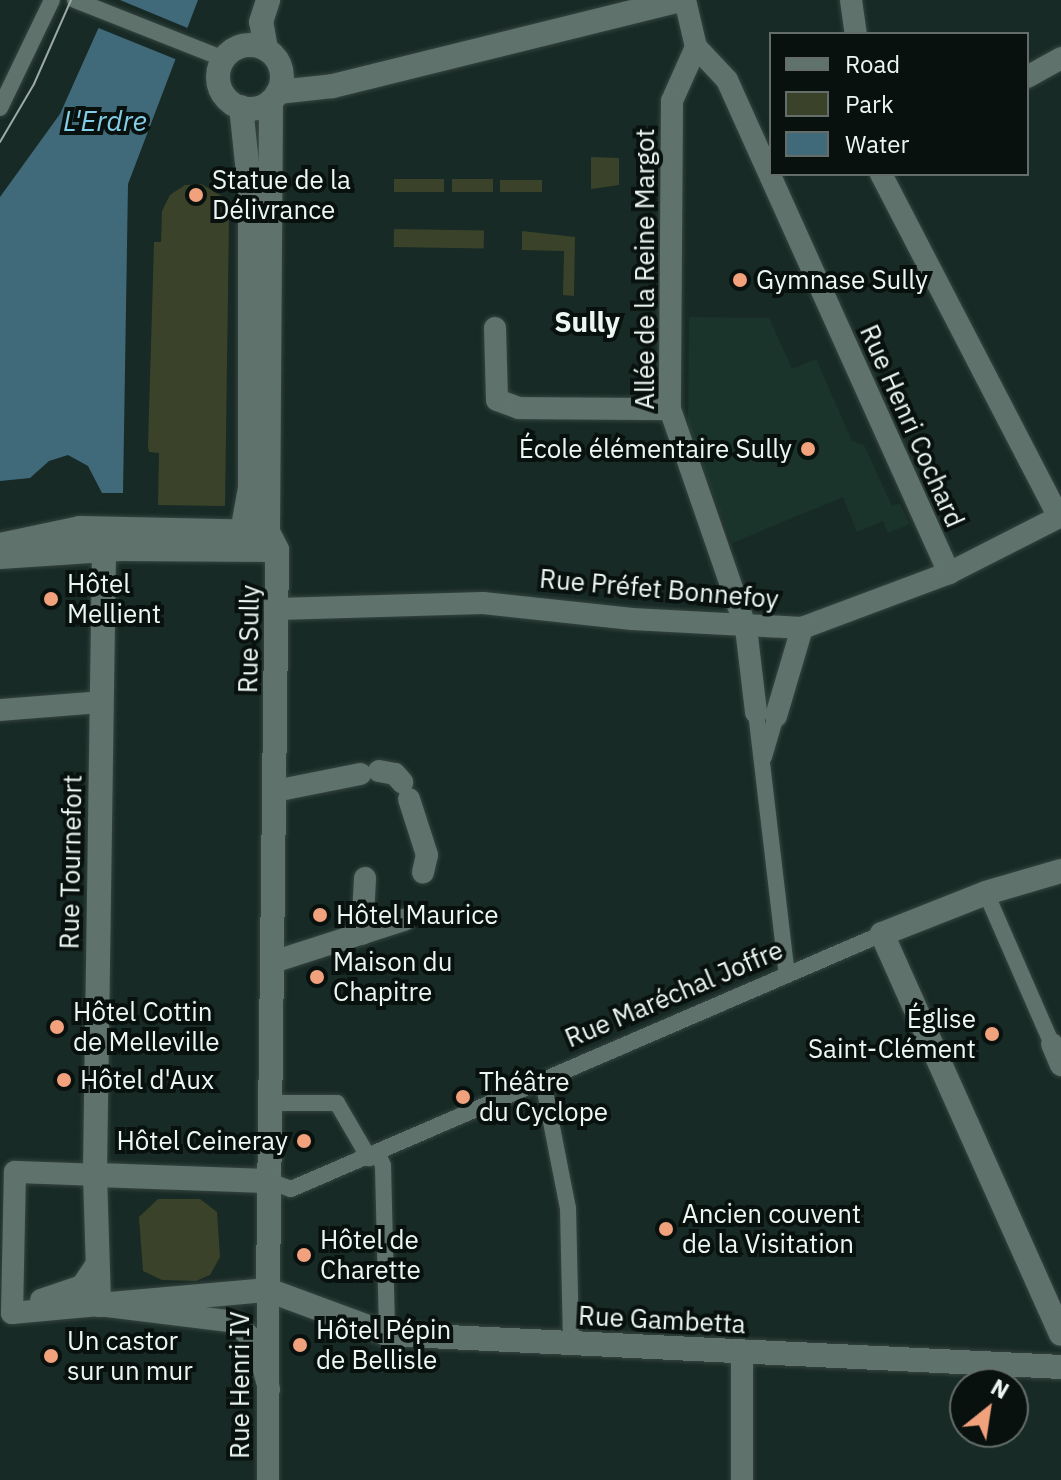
<!DOCTYPE html>
<meta charset="utf-8">
<style>
body{margin:0}
#map{position:relative;width:1061px;height:1480px;overflow:hidden;background:#182a25;font-family:"IBM Plex Sans",sans-serif}
div>[style]{position:absolute}
.built>*{inset:0;background:#1a342c}
.green>*{inset:0;background:#3b422a;transform-origin:0 0}
.water>*{inset:0;background:#406a7a}
.pier>*{inset:0;background:#182a25}
.roads{filter:drop-shadow(0 0 2px #364440) drop-shadow(0 0 2px #364440)}
.pedestrian>*{height:16px;margin:-8px;padding:0 8px;transform-origin:8px;border-radius:8px;background:#5f736c}
.minor>*{height:22px;margin:-11px;padding:0 11px;transform-origin:11px;border-radius:11px;background:#5f736c}
.tertiary>*{height:24px;margin:-12px;padding:0 12px;transform-origin:12px;border-radius:12px;background:#5f736c}
.tertiary>.ring{margin:-12px;padding:0;box-sizing:content-box;background:none;border:24px solid #5f736c;border-radius:50%}
.secondary>*{height:24px;margin:-12px;padding:0 12px;transform-origin:12px;border-radius:12px;background:#5f736c}
.tram>*{height:2px;margin:-1px;padding:0 1px;transform-origin:1px;border-radius:1px;background:#9ca9a5}
.dots>*{width:22px;height:22px;translate:-50% -50%;box-sizing:border-box;border:4px solid #09110e;border-radius:50%}
span{translate:-50% -50%;white-space:nowrap;text-align:center;line-height:1.15;-webkit-text-stroke:8px #09110e;paint-order:stroke}
.poi-label{font-size:26px;color:#ecf7f3}
.left{translate:0 -50%;text-align:left}
.right{translate:-100% -50%;text-align:right}
.street-label{font-size:26px;color:#ecf7f3}
.water-label{font-size:28px;color:#82cde8;font-style:italic}
.neighbourhood-label{font-size:28px;color:#ecf7f3;font-weight:700}
.legend{position:absolute;left:769px;top:32px;width:260px;height:144px;box-sizing:border-box;background:#09110e;border:2px solid #646d6a;margin:0;padding:10px 14px;list-style:none;font-size:24px;color:#ecf7f3}
.legend li{display:flex;align-items:center;gap:16px;height:40px}
.legend b{width:40px;border:2px solid #646d6a}
.north{position:absolute;left:949px;top:1368px;width:80px;height:80px;box-sizing:border-box;background:#09110e;border:2px solid #646d6a;border-radius:50%;rotate:30deg;font-size:22px;font-weight:700;line-height:32px;text-align:center;color:#ecf7f3}
.north::after{content:'';display:block;margin:auto;width:28px;height:36px;background:#f1a17c;clip-path:polygon(50% 0,100% 100%,50% 72%,0 100%)}
</style>
<div id="map">
<div class="built">
<i style="clip-path:polygon(689px 317px,769px 318px,792px 369px,816px 359px,852px 441px,864px 445px,892px 506px,900px 503px,910px 524px,888px 533px,883px 521px,857px 532px,843px 497px,732px 543px,688px 427px)"></i>
</div>
<div class="green">
<i style="clip-path:polygon(591px 157px,619px 158px,619px 185px,591px 189px)"></i>
<i style="left:394px;top:179px;width:50px;height:13px"></i>
<i style="left:452px;top:179px;width:41px;height:13px"></i>
<i style="left:500px;top:180px;width:42px;height:12px"></i>
<i style="clip-path:polygon(201px 184px,222px 196px,229px 217px,225px 506px,158px 505px,159px 453px,149px 452px,148px 446px,154px 242px,161px 242px,162px 211px,170px 195px,185px 185px)"></i>
<i style="left:394px;top:229px;width:90px;height:18px;rotate:1deg"></i>
<i style="clip-path:polygon(522px 231px,575px 237px,574px 296px,563px 295px,564px 251px,522px 250px)"></i>
<i style="clip-path:polygon(158px 1199px,200px 1199px,217px 1212px,220px 1257px,210px 1275px,196px 1281px,162px 1280px,143px 1271px,139px 1217px)"></i>
</div>
<div class="water">
<i style="clip-path:polygon(111px 0,198px 0,128px 184px,123px 493px,102px 493px,88px 466px,68px 455px,49px 461px,30px 478px,0 481px,0 197px,60px 114px)"></i>
</div>
<div class="pier">
<i style="clip-path:polygon(107px 0,120px 0,190px 29px,180px 61px,96px 27px)"></i>
</div>
<div class="roads">
<div class="pedestrian">
<i style="left:75px;top:0;width:160px;rotate:21.6deg"></i>
<i style="left:0;top:108px;width:120px;rotate:-64.3deg"></i>
<i style="left:756px;top:712px;width:265px;rotate:83.3deg"></i>
<i style="left:764px;top:757px;width:43px;rotate:-73.7deg"></i>
<i style="left:986px;top:893px;width:165px;rotate:66.4deg"></i>
<i style="left:543px;top:1081px;width:129px;rotate:78.9deg"></i>
<i style="left:568px;top:1208px;width:135px;rotate:88.7deg"></i>
<i style="left:272px;top:1103px;width:65px"></i>
<i style="left:337px;top:1103px;width:64px;rotate:59.8deg"></i>
<i style="left:378px;top:1154px;width:13px;rotate:67deg"></i>
<i style="left:383px;top:1166px;width:168px;rotate:88.6deg"></i>
<i style="left:269px;top:1181px;width:23px;rotate:20deg"></i>
<i style="left:291px;top:1189px;width:644px;rotate:-23.34deg"></i>
</div>
<div class="minor">
<i style="left:685px;top:0;width:48px;rotate:76.8deg"></i>
<i style="left:696px;top:47px;width:45px;rotate:46.8deg"></i>
<i style="left:727px;top:80px;width:541px;rotate:65.76deg"></i>
<i style="left:851px;top:0;width:34px;rotate:82deg"></i>
<i style="left:696px;top:47px;width:59px;rotate:114deg"></i>
<i style="left:672px;top:101px;width:308px;rotate:90.4deg"></i>
<i style="left:670px;top:409px;width:232px;rotate:70.9deg"></i>
<i style="left:746px;top:628px;width:85px;rotate:83.2deg"></i>
<i style="left:1027px;top:77px;width:39px;rotate:-29deg"></i>
<i style="left:881px;top:174px;width:386px;rotate:62.6deg"></i>
<i style="left:495px;top:328px;width:72px;rotate:88.4deg"></i>
<i style="left:497px;top:400px;width:23px;rotate:20deg"></i>
<i style="left:519px;top:408px;width:151px;rotate:0.4deg"></i>
<i style="left:278px;top:609px;width:205px;rotate:-1.7deg"></i>
<i style="left:483px;top:603px;width:150px;rotate:6.1deg"></i>
<i style="left:632px;top:619px;width:170px;rotate:3deg"></i>
<i style="left:802px;top:628px;width:157px;rotate:-20.5deg"></i>
<i style="left:949px;top:573px;width:126px;rotate:-27deg"></i>
<i style="left:0;top:710px;width:102px;rotate:-4.5deg"></i>
<i style="left:776px;top:716px;width:92px;rotate:-73.5deg"></i>
<i style="left:379px;top:771px;width:16px;rotate:11deg"></i>
<i style="left:395px;top:774px;width:11px;rotate:49deg"></i>
<i style="left:275px;top:791px;width:87px;rotate:-11.3deg"></i>
<i style="left:409px;top:799px;width:59px;rotate:72.2deg"></i>
<i style="left:427px;top:855px;width:18px;rotate:103deg"></i>
<i style="left:362px;top:934px;width:56px;rotate:-86.9deg"></i>
<i style="left:273px;top:962px;width:138px;rotate:-17.8deg"></i>
<i style="left:1052px;top:1044px;width:23px;rotate:67deg"></i>
<i style="left:41px;top:1300px;width:43px;rotate:-18.9deg"></i>
<i style="left:82px;top:1286px;width:25px;rotate:-56deg"></i>
<i style="left:12px;top:1313px;width:87px;rotate:-5.3deg"></i>
<i style="left:99px;top:1305px;width:137px;rotate:7.1deg"></i>
<i style="left:235px;top:1322px;width:31px;rotate:45deg"></i>
<i style="left:257px;top:1344px;width:47px;rotate:75.1deg"></i>
<i style="left:12px;top:1313px;width:141px;rotate:-88.8deg"></i>
<i style="left:15px;top:1172px;width:80px;rotate:2.1deg"></i>
<i style="left:742px;top:1351px;width:129px;rotate:90deg"></i>
<i style="left:268px;top:1480px;width:190px;rotate:-90deg"></i>
</div>
<div class="tertiary">
<i class="ring" style="left:218px;top:45px;width:40px;height:40px"></i>
<i style="left:266px;top:49px;width:27px;rotate:-100deg"></i>
<i style="left:261px;top:22px;width:23px;rotate:-72deg"></i>
<i style="left:278px;top:92px;width:55px;rotate:-6.2deg"></i>
<i style="left:333px;top:86px;width:358px;rotate:-13.9deg"></i>
<i style="left:241px;top:107px;width:84px;rotate:83.9deg"></i>
<i style="left:250px;top:191px;width:297px;rotate:90deg"></i>
<i style="left:250px;top:488px;width:45px;rotate:100.3deg"></i>
<i style="left:268px;top:532px;width:431px;rotate:-89.6deg"></i>
</div>
<div class="secondary">
<i style="left:0;top:545px;width:82px;rotate:-12deg"></i>
<i style="left:80px;top:528px;width:188px;rotate:1.2deg"></i>
<i style="left:268px;top:532px;width:20px;rotate:63deg"></i>
<i style="left:277px;top:550px;width:740px;rotate:90.7deg"></i>
<i style="left:104px;top:550px;width:625px;rotate:90.83deg"></i>
<i style="left:95px;top:1175px;width:130px;rotate:88.2deg"></i>
<i style="left:99px;top:1305px;width:170px;rotate:-5.1deg"></i>
<i style="left:268px;top:1290px;width:127px;rotate:20.3deg"></i>
<i style="left:387px;top:1334px;width:675px;rotate:2.8deg"></i>
<i style="left:0;top:557px;width:121px;rotate:-3.8deg"></i>
<i style="left:121px;top:549px;width:156px;rotate:0.4deg"></i>
<i style="left:1061px;top:871px;width:78px;rotate:163.7deg"></i>
<i style="left:986px;top:893px;width:112px;rotate:158.5deg"></i>
<i style="left:882px;top:934px;width:438px;rotate:65.9deg"></i>
<i style="left:95px;top:1175px;width:174px;rotate:2deg"></i>
</div>
</div>
<div class="tram">
<i style="left:0;top:142px;width:67px;rotate:-59.6deg"></i>
<i style="left:34px;top:84px;width:92px;rotate:-66.2deg"></i>
</div>
<div class="dots">
<i style="left:196px;top:195px;background:#f1a17c"></i>
<i style="left:740px;top:280px;background:#f1a17c"></i>
<i style="left:808px;top:449px;background:#f1a17c"></i>
<i style="left:51px;top:599px;background:#f1a17c"></i>
<i style="left:320px;top:915px;background:#f1a17c"></i>
<i style="left:317px;top:977px;background:#f1a17c"></i>
<i style="left:57px;top:1027px;background:#f1a17c"></i>
<i style="left:992px;top:1034px;background:#f1a17c"></i>
<i style="left:64px;top:1080px;background:#f1a17c"></i>
<i style="left:463px;top:1097px;background:#f1a17c"></i>
<i style="left:304px;top:1141px;background:#f1a17c"></i>
<i style="left:666px;top:1229px;background:#f1a17c"></i>
<i style="left:304px;top:1255px;background:#f1a17c"></i>
<i style="left:300px;top:1345px;background:#f1a17c"></i>
<i style="left:51px;top:1356px;background:#f1a17c"></i>
</div>
<div class="poi-label">
<span class="left" style="left:212px;top:195px">Statue de la<br>Délivrance</span>
<span class="left" style="left:756px;top:280px">Gymnase Sully</span>
<span class="right" style="left:792px;top:449px">École élémentaire Sully</span>
<span class="left" style="left:67px;top:599px">Hôtel<br>Mellient</span>
<span class="left" style="left:336px;top:915px">Hôtel Maurice</span>
<span class="left" style="left:333px;top:977px">Maison du<br>Chapitre</span>
<span class="left" style="left:73px;top:1027px">Hôtel Cottin<br>de Melleville</span>
<span class="right" style="left:976px;top:1034px">Église<br>Saint-Clément</span>
<span class="left" style="left:80px;top:1080px">Hôtel d'Aux</span>
<span class="left" style="left:479px;top:1097px">Théâtre<br>du Cyclope</span>
<span class="right" style="left:288px;top:1141px">Hôtel Ceineray</span>
<span class="left" style="left:682px;top:1229px">Ancien couvent<br>de la Visitation</span>
<span class="left" style="left:320px;top:1255px">Hôtel de<br>Charette</span>
<span class="left" style="left:316px;top:1345px">Hôtel Pépin<br>de Bellisle</span>
<span class="left" style="left:67px;top:1356px">Un castor<br>sur un mur</span>
</div>
<div class="street-label">
<span style="left:645px;top:269px;rotate:-90deg">Allée de la Reine Margot</span>
<span style="left:912px;top:426px;rotate:66deg">Rue Henri Cochard</span>
<span style="left:659px;top:589px;rotate:5deg">Rue Préfet Bonnefoy</span>
<span style="left:249px;top:639px;rotate:-89deg">Rue Sully</span>
<span style="left:71px;top:862px;rotate:-89deg">Rue Tournefort</span>
<span style="left:674px;top:994px;rotate:-23deg">Rue Maréchal Joffre</span>
<span style="left:662px;top:1320px;rotate:3deg">Rue Gambetta</span>
<span style="left:240px;top:1385px;rotate:-90deg">Rue Henri IV</span>
</div>
<div class="water-label">
<span style="left:105px;top:121px">L'Erdre</span>
</div>
<div class="neighbourhood-label">
<span style="left:587px;top:322px">Sully</span>
</div>
<ul class="legend">
<li><b style="height:10px;background:#5f736c"></b>Road</li>
<li><b style="height:22px;background:#3b422a"></b>Park</li>
<li><b style="height:22px;background:#406a7a"></b>Water</li>
</ul>
<div class="north">N</div>
</div>
